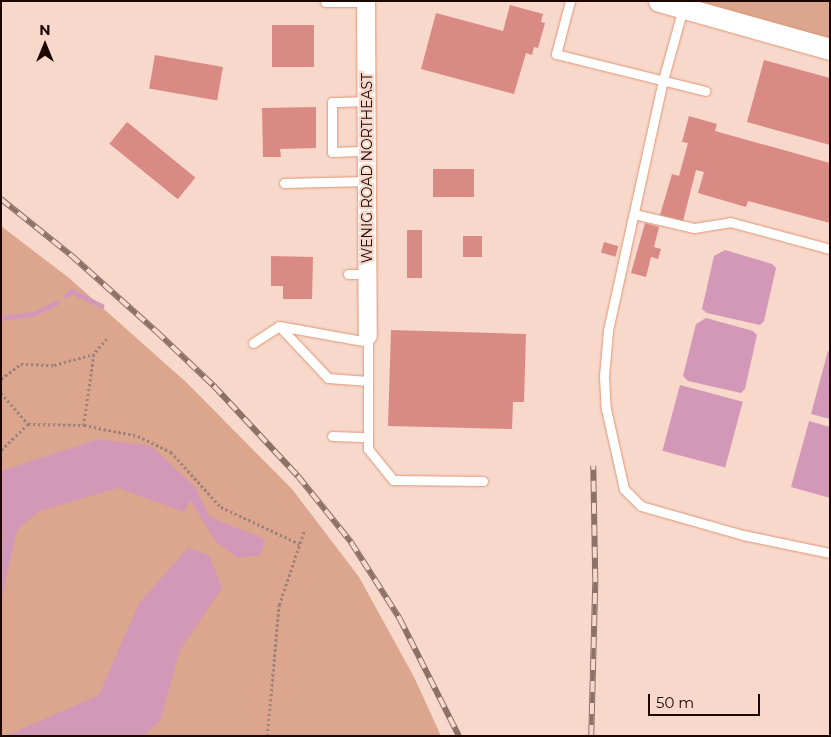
<!DOCTYPE html>
<style>
body{margin:0}
#map{position:relative;width:831px;height:737px;overflow:hidden;background:#f7d8cb;font-family:Montserrat,sans-serif}
div>[style]{position:absolute}
.green>*{inset:0;background:#dca68e}
.water>*{inset:0;background:#d397b8;transform-origin:0 0}
.stream>*{height:4.5px;margin:-2.25px;padding:0 2.25px;transform-origin:2.25px;border-radius:2.25px;background:#d397b8}
.building>*{inset:0;background:#da8a84;transform-origin:0 0}
.path>*{height:2.5px;margin-top:-1.25px;transform-origin:0;background:repeating-linear-gradient(90deg,#9f8378 0 2.5px,transparent 0 5px)}
.roads{filter:drop-shadow(0 0 1px #de9675) drop-shadow(0 0 1px #de9675)}
.service>*{height:9px;margin:-4.5px;padding:0 4.5px;transform-origin:4.5px;border-radius:4.5px;background:#fff}
.minor>*{height:18px;margin:-9px;padding:0 9px;transform-origin:9px;border-radius:9px;background:#fff}
.tertiary>*{height:21px;margin:-10.5px;padding:0 10.5px;transform-origin:10.5px;border-radius:10.5px;background:#fff}
.rail>*{height:5.5px;margin-top:-2.75px;transform-origin:0;background:repeating-linear-gradient(90deg,#f7d8cb 0 11px,#8d7167 0 22px);box-sizing:border-box;border-block:1px solid #8d7167}
span{translate:-50% -50%;white-space:nowrap;text-align:center;line-height:1.15;-webkit-text-stroke:4.5px #f7d8cb;paint-order:stroke}
.street-label{font-size:14px;color:#1e0600}
.frame{position:absolute;inset:0;border:2px solid #1e0600;pointer-events:none}
.north{position:absolute;left:20px;top:20px;width:50px;height:50px;-webkit-text-stroke:4px #f7d8cb;paint-order:stroke;rotate:0deg;font-size:14px;font-weight:700;line-height:20px;text-align:center;color:#1e0600}
.north::after{content:'';display:block;margin:auto;width:18px;height:22px;background:#1e0600;clip-path:polygon(50% 0,100% 100%,50% 72%,0 100%)}
.scale{position:absolute;left:648px;top:694px;width:112px;height:22px;box-sizing:border-box;border:2px solid #1e0600;border-top:0;padding-left:6px;font-size:15px;line-height:18px;white-space:nowrap;color:#1e0600;-webkit-text-stroke:4px #f7d8cb;paint-order:stroke}
</style>
<div id="map">
<div class="green">
<i style="clip-path:polygon(659px 1px,830px 1px,830px 49px)"></i>
<i style="clip-path:polygon(1px 226px,69px 278px,187px 383px,292px 489px,359px 577px,414px 677px,441px 736px,1px 736px)"></i>
</div>
<div class="water">
<i style="clip-path:polygon(725px 250px,772px 264px,776px 268px,764px 321px,760px 325px,707px 313px,702px 309px,714px 256px)"></i>
<i style="clip-path:polygon(706px 318px,753px 331px,757px 335px,745px 389px,741px 393px,688px 381px,683px 376px,696px 324px)"></i>
<i style="clip-path:polygon(828px 351px,830px 352px,830px 419px,811px 414px)"></i>
<i style="left:680px;top:385px;width:65px;height:68px;rotate:15deg"></i>
<i style="clip-path:polygon(809px 421px,830px 427px,830px 498px,791px 487px)"></i>
<i style="clip-path:polygon(99px 439px,151px 446px,195px 487px,210px 517px,265px 539px,261px 555px,238px 558px,216px 542px,190px 500px,184px 512px,118px 488px,39px 511px,17px 530px,1px 602px,1px 471px)"></i>
<i style="clip-path:polygon(188px 548px,209px 555px,222px 588px,180px 650px,160px 721px,143px 736px,6px 736px,99px 695px,139px 603px)"></i>
</div>
<div class="stream">
<i style="left:66px;top:296px;width:7px;rotate:-45deg"></i>
<i style="left:71px;top:291px;width:34px;rotate:26deg"></i>
<i style="left:1px;top:318px;width:32px;rotate:-7deg"></i>
<i style="left:33px;top:314px;width:26px;rotate:-25deg"></i>
</div>
<div class="building">
<i style="clip-path:polygon(510px 5px,543px 14px,541px 22px,545px 23px,538px 48px,534px 47px,532px 55px,526px 53px,514px 94px,421px 69px,436px 13px,503px 31px)"></i>
<i style="left:272px;top:25px;width:42px;height:42px"></i>
<i style="left:155px;top:55px;width:69px;height:34px;rotate:10deg"></i>
<i style="clip-path:polygon(764px 60px,830px 78px,830px 145px,747px 122px)"></i>
<i style="clip-path:polygon(316px 107px,316px 148px,280px 149px,281px 157px,263px 157px,262px 108px)"></i>
<i style="clip-path:polygon(689px 116px,717px 124px,715px 131px,830px 163px,830px 223px,748px 201px,746px 207px,698px 193px,704px 172px,696px 170px,683px 221px,660px 215px,672px 174px,679px 176px,688px 143px,682px 142px)"></i>
<i style="left:127px;top:122px;width:88px;height:28px;rotate:39deg"></i>
<i style="left:433px;top:169px;width:41px;height:28px"></i>
<i style="clip-path:polygon(645px 223px,659px 227px,654px 247px,661px 249px,658px 259px,651px 257px,646px 277px,631px 273px)"></i>
<i style="left:407px;top:230px;width:15px;height:48px"></i>
<i style="left:463px;top:236px;width:19px;height:21px"></i>
<i style="left:604px;top:242px;width:15px;height:11px;rotate:16deg"></i>
<i style="clip-path:polygon(271px 256px,313px 257px,312px 299px,283px 299px,283px 286px,271px 286px)"></i>
<i style="clip-path:polygon(391px 330px,526px 334px,524px 402px,513px 402px,512px 429px,388px 426px)"></i>
</div>
<div class="path">
<i style="left:107px;top:339px;width:20px;rotate:131deg"></i>
<i style="left:94px;top:354px;width:72px;rotate:98deg"></i>
<i style="left:84px;top:425px;width:55px;rotate:11.5deg"></i>
<i style="left:138px;top:436px;width:37px;rotate:26deg"></i>
<i style="left:171px;top:452px;width:74px;rotate:47.7deg"></i>
<i style="left:221px;top:507px;width:87px;rotate:25.1deg"></i>
<i style="left:1px;top:379px;width:25px;rotate:-37deg"></i>
<i style="left:21px;top:364px;width:33px;rotate:2deg"></i>
<i style="left:54px;top:365px;width:41px;rotate:-15.4deg"></i>
<i style="left:1px;top:393px;width:41px;rotate:48.9deg"></i>
<i style="left:28px;top:424px;width:56px;rotate:1deg"></i>
<i style="left:1px;top:450px;width:37px;rotate:-44deg"></i>
<i style="left:267px;top:736px;width:132px;rotate:-84.8deg"></i>
<i style="left:279px;top:605px;width:78px;rotate:-71.3deg"></i>
</div>
<div class="roads">
<div class="service">
<i style="left:570px;top:1px;width:55px;rotate:104.8deg"></i>
<i style="left:556px;top:54px;width:154px;rotate:13.9deg"></i>
<i style="left:325px;top:2px;width:41px"></i>
<i style="left:683px;top:8px;width:75px;rotate:105.5deg"></i>
<i style="left:663px;top:80px;width:257px;rotate:102.4deg"></i>
<i style="left:608px;top:331px;width:45px;rotate:95.1deg"></i>
<i style="left:604px;top:376px;width:33px;rotate:87deg"></i>
<i style="left:606px;top:409px;width:82px;rotate:77.3deg"></i>
<i style="left:624px;top:489px;width:24px;rotate:45deg"></i>
<i style="left:641px;top:506px;width:106px;rotate:15.9deg"></i>
<i style="left:743px;top:535px;width:89px;rotate:11.7deg"></i>
<i style="left:367px;top:101px;width:35px;rotate:178deg"></i>
<i style="left:332px;top:102px;width:50px;rotate:90deg"></i>
<i style="left:332px;top:152px;width:35px;rotate:-2deg"></i>
<i style="left:284px;top:183px;width:84px;rotate:-1.4deg"></i>
<i style="left:634px;top:214px;width:62px;rotate:13.1deg"></i>
<i style="left:694px;top:228px;width:36px;rotate:-9deg"></i>
<i style="left:730px;top:222px;width:104px;rotate:15.1deg"></i>
<i style="left:348px;top:274px;width:20px"></i>
<i style="left:279px;top:326px;width:71px;rotate:46.7deg"></i>
<i style="left:328px;top:378px;width:40px;rotate:4.3deg"></i>
<i style="left:368px;top:336px;width:113px;rotate:90deg"></i>
<i style="left:368px;top:449px;width:40px;rotate:51deg"></i>
<i style="left:393px;top:480px;width:90px;rotate:0.6deg"></i>
<i style="left:253px;top:343px;width:31px;rotate:-33deg"></i>
<i style="left:279px;top:326px;width:90px;rotate:10.2deg"></i>
<i style="left:332px;top:436px;width:36px;rotate:2deg"></i>
</div>
<div class="minor">
<i style="left:366px;top:1px;width:335px;rotate:89.7deg"></i>
</div>
<div class="tertiary">
<i style="left:659px;top:1px;width:178px;rotate:15.7deg"></i>
</div>
</div>
<div class="rail">
<i style="left:1px;top:199px;width:90px;rotate:38.7deg"></i>
<i style="left:71px;top:255px;width:114px;rotate:41.8deg"></i>
<i style="left:156px;top:331px;width:80px;rotate:43.5deg"></i>
<i style="left:214px;top:386px;width:123px;rotate:47deg"></i>
<i style="left:298px;top:476px;width:85px;rotate:51.2deg"></i>
<i style="left:351px;top:542px;width:91px;rotate:57.5deg"></i>
<i style="left:400px;top:619px;width:131px;rotate:63.2deg"></i>
<i style="left:591px;top:736px;width:156px;rotate:-88.5deg"></i>
<i style="left:595px;top:580px;width:114px;rotate:-91deg"></i>
</div>
<div class="street-label">
<span style="left:367px;top:168px;rotate:-90deg">WENIG ROAD NORTHEAST</span>
</div>
<div class="frame"></div>
<div class="north">N</div>
<div class="scale">50 m</div>
</div>
